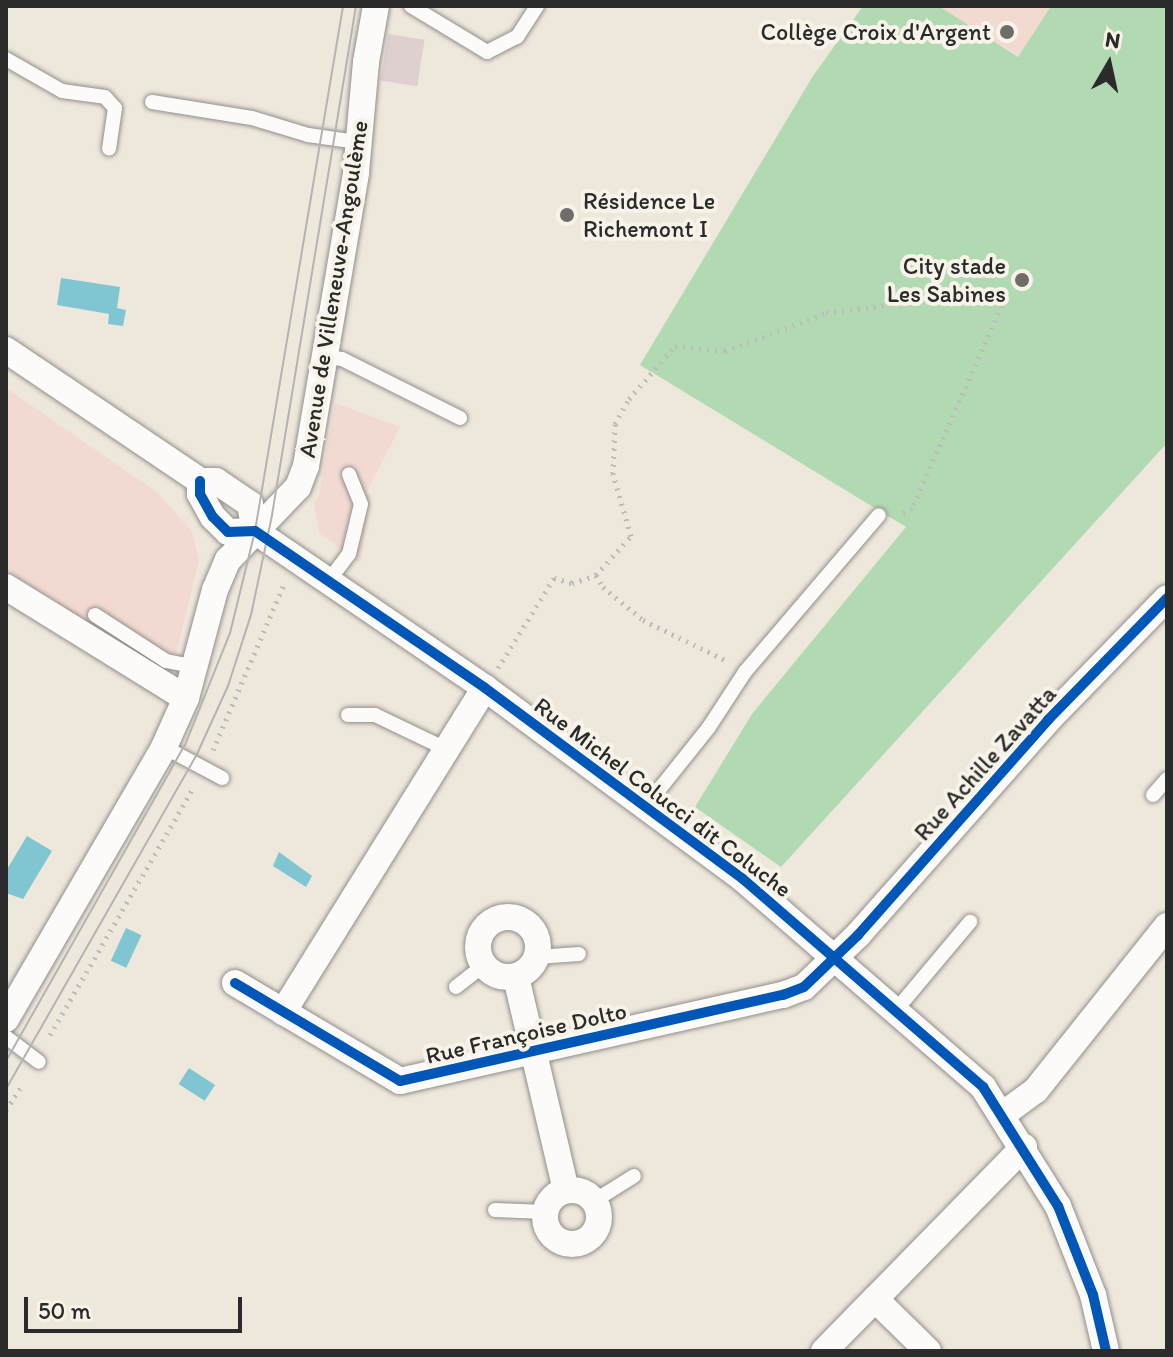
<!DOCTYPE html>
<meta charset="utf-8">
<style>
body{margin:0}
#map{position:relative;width:1173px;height:1357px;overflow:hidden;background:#ede7dc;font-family:Itim,sans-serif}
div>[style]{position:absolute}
.built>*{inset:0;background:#f2dad2}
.industrial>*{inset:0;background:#ded0ce;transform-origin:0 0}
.green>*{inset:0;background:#b2dab2}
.water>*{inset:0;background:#7fc6d2;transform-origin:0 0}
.path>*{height:5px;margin-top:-2.5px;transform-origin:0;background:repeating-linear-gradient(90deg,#bdbcbb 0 2px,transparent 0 8px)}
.roads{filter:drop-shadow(0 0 2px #928f8a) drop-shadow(0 0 2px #928f8a)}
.lane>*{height:14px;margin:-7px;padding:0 7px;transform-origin:7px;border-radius:7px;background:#fcfbfa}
.street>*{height:26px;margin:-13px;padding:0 13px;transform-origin:13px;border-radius:13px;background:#fcfbfa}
.street>.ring{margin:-13px;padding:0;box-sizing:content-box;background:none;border:26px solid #fcfbfa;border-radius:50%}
.tram>*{height:2px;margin:-1px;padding:0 1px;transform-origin:1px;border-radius:1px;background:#b4b3b2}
.cycleway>*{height:10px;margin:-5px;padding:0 5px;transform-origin:5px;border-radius:5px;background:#0057b8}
.dots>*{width:22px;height:22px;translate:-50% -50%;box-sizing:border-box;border:4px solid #f7f3e8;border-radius:50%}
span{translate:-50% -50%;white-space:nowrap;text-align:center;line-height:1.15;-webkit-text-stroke:8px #f7f3e8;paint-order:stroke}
.poi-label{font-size:24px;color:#2b2b2b}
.right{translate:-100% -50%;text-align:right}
.left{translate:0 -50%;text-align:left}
.street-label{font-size:24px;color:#2b2b2b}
.frame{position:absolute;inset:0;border:8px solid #2b2b2b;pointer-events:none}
.north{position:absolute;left:1069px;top:24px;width:80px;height:80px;-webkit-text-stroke:6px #f7f3e8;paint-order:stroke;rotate:9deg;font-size:22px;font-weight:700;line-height:32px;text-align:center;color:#2b2b2b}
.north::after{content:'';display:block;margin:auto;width:28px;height:36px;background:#2b2b2b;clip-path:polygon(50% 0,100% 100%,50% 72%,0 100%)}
.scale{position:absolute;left:24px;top:1297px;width:218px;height:36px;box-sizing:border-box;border:4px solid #2b2b2b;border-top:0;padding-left:10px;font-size:24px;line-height:28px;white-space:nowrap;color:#2b2b2b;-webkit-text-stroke:6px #f7f3e8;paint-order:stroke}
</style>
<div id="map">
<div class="built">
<i style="clip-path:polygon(939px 6px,1051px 6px,1019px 57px)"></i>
<i style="clip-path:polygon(6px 388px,158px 493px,192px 532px,199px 561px,176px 654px,167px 652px,164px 670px,6px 570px)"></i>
<i style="clip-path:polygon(335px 403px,400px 427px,366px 493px,371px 497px,360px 563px,319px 533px,314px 503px,319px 496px)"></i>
</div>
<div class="industrial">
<i style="left:388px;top:34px;width:37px;height:47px;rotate:9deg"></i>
</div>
<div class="green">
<i style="clip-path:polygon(863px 6px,939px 6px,1018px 57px,1051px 6px,1167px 6px,1167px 443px,781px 867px,695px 807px,752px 714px,906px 527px,640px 365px,813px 76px)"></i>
</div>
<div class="water">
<i style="clip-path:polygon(61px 278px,120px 287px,117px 308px,126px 310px,123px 326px,108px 324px,109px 314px,57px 305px)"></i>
<i style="clip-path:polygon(27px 836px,52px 851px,23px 899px,6px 893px,6px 871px)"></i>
<i style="clip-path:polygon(279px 852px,312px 876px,306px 887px,273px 866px)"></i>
<i style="left:126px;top:928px;width:17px;height:36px;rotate:25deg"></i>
<i style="left:189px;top:1068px;width:31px;height:19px;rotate:33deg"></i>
</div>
<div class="path">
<i style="left:596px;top:575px;width:14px;rotate:60deg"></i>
<i style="left:603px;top:587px;width:52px;rotate:39.5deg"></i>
<i style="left:643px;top:620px;width:93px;rotate:26deg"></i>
<i style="left:498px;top:668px;width:106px;rotate:-58.1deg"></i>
<i style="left:554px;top:578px;width:19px;rotate:16deg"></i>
<i style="left:572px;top:583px;width:25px;rotate:-18deg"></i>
<i style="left:596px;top:575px;width:52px;rotate:-48.1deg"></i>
<i style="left:631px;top:536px;width:65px;rotate:-106.2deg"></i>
<i style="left:613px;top:474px;width:50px;rotate:-87.7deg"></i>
<i style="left:615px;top:424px;width:29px;rotate:-61deg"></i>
<i style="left:629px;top:399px;width:70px;rotate:-49deg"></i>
<i style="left:675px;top:346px;width:50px;rotate:5.7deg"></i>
<i style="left:725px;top:351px;width:108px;rotate:-20.6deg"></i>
<i style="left:826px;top:313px;width:117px;rotate:-7.4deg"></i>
<i style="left:942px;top:298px;width:63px"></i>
<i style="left:1005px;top:298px;width:230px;rotate:113.9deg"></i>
<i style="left:912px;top:508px;width:15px;rotate:152deg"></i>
<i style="left:213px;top:750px;width:183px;rotate:-66.8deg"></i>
<i style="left:50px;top:1035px;width:287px;rotate:-59.9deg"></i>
<i style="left:6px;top:1110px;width:27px;rotate:-57deg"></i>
</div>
<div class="roads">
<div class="lane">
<i style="left:411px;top:6px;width:89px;rotate:31.2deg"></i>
<i style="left:487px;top:52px;width:34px;rotate:-27deg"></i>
<i style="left:517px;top:37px;width:37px;rotate:-57deg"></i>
<i style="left:6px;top:59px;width:64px;rotate:29.7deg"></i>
<i style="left:62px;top:91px;width:43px;rotate:7.9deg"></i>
<i style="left:105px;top:97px;width:15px;rotate:48deg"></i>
<i style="left:115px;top:108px;width:41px;rotate:98.3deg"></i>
<i style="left:152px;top:102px;width:101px;rotate:9.1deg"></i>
<i style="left:252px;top:118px;width:59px;rotate:16.9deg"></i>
<i style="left:308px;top:135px;width:49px;rotate:8.1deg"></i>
<i style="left:326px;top:356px;width:16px;rotate:11deg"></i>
<i style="left:342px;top:359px;width:132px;rotate:26.6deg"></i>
<i style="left:327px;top:583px;width:36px;rotate:-53deg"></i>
<i style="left:349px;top:554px;width:51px;rotate:-76.5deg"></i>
<i style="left:361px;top:504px;width:32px;rotate:-112deg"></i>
<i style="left:95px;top:615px;width:85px;rotate:32.9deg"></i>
<i style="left:166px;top:661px;width:31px;rotate:11deg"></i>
<i style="left:348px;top:715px;width:27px"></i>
<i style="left:375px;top:715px;width:81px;rotate:25.6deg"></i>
<i style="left:164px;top:747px;width:66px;rotate:28.1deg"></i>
<i style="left:1153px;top:795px;width:21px;rotate:-49deg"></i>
<i style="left:646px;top:806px;width:101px;rotate:-51.4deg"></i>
<i style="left:709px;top:727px;width:66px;rotate:-56.8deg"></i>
<i style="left:745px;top:672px;width:206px;rotate:-49.5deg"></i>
<i style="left:537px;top:957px;width:42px;rotate:-4.1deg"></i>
<i style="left:456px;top:987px;width:36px;rotate:-38deg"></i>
<i style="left:897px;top:1009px;width:114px;rotate:-50deg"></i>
<i style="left:6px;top:1037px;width:41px;rotate:37.1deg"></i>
<i style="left:594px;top:1201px;width:47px;rotate:-32deg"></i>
<i style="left:495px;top:1210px;width:50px;rotate:2.3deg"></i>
</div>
<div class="street">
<i style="left:6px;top:350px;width:234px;rotate:34deg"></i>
<i style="left:200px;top:481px;width:16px"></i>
<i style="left:216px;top:481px;width:41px;rotate:34.1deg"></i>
<i style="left:250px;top:504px;width:27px;rotate:80deg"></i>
<i style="left:200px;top:481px;width:13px;rotate:90deg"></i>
<i style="left:200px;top:494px;width:26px;rotate:61deg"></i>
<i style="left:213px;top:517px;width:21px;rotate:45deg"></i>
<i style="left:228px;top:532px;width:27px;rotate:-2deg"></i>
<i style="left:255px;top:531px;width:278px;rotate:34.3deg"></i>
<i style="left:485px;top:688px;width:321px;rotate:36.5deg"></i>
<i style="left:743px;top:879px;width:318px;rotate:40.9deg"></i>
<i style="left:983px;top:1087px;width:141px;rotate:57.8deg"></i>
<i style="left:1058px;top:1206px;width:96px;rotate:68.5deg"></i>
<i style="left:1093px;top:1295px;width:57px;rotate:76.9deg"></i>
<i style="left:6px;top:587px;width:211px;rotate:31.7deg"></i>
<i class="ring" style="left:478px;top:917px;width:34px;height:34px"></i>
<i style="left:516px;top:977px;width:219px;rotate:76.8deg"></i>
<i style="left:235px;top:983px;width:192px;rotate:30.7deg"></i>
<i style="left:400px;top:1081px;width:393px;rotate:-12.7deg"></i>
<i style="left:783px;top:995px;width:22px;rotate:-21deg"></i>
<i style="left:804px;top:987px;width:75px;rotate:-43.9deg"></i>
<i style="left:858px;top:935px;width:287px;rotate:-48.5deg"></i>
<i style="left:1048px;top:720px;width:170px;rotate:-45.7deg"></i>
<i style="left:283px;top:1012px;width:382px;rotate:-58.1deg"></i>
<i style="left:6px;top:1019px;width:315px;rotate:-59.8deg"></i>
<i style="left:164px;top:747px;width:54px;rotate:-65.8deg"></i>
<i style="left:186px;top:698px;width:112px;rotate:-75deg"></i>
<i style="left:215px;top:590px;width:33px;rotate:-67deg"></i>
<i style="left:228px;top:560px;width:101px;rotate:-46.2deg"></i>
<i style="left:298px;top:487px;width:22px;rotate:-69deg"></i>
<i style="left:306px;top:466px;width:298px;rotate:-80.3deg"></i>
<i style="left:356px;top:172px;width:110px;rotate:-84.8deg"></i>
<i style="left:366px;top:62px;width:57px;rotate:-79.9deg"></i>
<i style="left:1002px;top:1115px;width:42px;rotate:-36.3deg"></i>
<i style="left:1036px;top:1090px;width:210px;rotate:-51.4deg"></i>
<i class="ring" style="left:545px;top:1190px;width:28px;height:28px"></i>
<i style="left:824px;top:1351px;width:73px;rotate:-45.6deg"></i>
<i style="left:928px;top:1351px;width:74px;rotate:-135.5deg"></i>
<i style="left:875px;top:1299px;width:213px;rotate:-45.6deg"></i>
</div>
</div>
<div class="tram">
<i style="left:6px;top:1061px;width:363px;rotate:-60.5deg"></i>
<i style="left:185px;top:745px;width:121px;rotate:-68.1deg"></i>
<i style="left:230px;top:633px;width:105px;rotate:-76.2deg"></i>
<i style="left:255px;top:531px;width:532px;rotate:-80.48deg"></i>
<i style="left:6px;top:1089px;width:386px;rotate:-60.3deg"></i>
<i style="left:197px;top:754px;width:75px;rotate:-65.5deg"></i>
<i style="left:228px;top:686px;width:75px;rotate:-72.1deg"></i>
<i style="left:251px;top:615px;width:102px;rotate:-78.1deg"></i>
<i style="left:272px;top:515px;width:516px;rotate:-80.63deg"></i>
</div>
<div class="cycleway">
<i style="left:200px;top:481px;width:13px;rotate:90deg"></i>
<i style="left:200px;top:494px;width:26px;rotate:61deg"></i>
<i style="left:213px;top:517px;width:21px;rotate:45deg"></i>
<i style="left:228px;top:532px;width:27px;rotate:-2deg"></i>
<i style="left:255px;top:531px;width:278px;rotate:34.3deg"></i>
<i style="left:485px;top:688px;width:321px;rotate:36.5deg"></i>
<i style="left:743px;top:879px;width:318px;rotate:40.9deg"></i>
<i style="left:983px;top:1087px;width:141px;rotate:57.8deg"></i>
<i style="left:1058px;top:1206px;width:96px;rotate:68.5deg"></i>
<i style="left:1093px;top:1295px;width:57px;rotate:76.9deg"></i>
<i style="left:235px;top:983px;width:192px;rotate:30.7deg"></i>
<i style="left:400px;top:1081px;width:393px;rotate:-12.7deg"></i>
<i style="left:783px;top:995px;width:22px;rotate:-21deg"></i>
<i style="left:804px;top:987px;width:75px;rotate:-43.9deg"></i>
<i style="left:858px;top:935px;width:287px;rotate:-48.5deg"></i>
<i style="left:1048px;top:720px;width:170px;rotate:-45.7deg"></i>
</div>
<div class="dots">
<i style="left:1007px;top:32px;background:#6f6d69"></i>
<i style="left:567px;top:215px;background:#6f6d69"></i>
<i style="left:1022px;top:280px;background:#6f6d69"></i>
</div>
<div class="poi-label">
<span class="right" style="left:991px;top:32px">Collège Croix d'Argent</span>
<span class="left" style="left:583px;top:215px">Résidence Le<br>Richemont I</span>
<span class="right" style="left:1006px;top:280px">City stade<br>Les Sabines</span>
</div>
<div class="street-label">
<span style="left:333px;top:289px;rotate:-81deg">Avenue de Villeneuve-Angoulème</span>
<span style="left:985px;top:763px;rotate:-48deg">Rue Achille Zavatta</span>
<span style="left:663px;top:797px;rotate:37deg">Rue Michel Colucci dit Coluche</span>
<span style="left:526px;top:1033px;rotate:-13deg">Rue Françoise Dolto</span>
</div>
<div class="frame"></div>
<div class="north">N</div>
<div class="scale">50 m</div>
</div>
